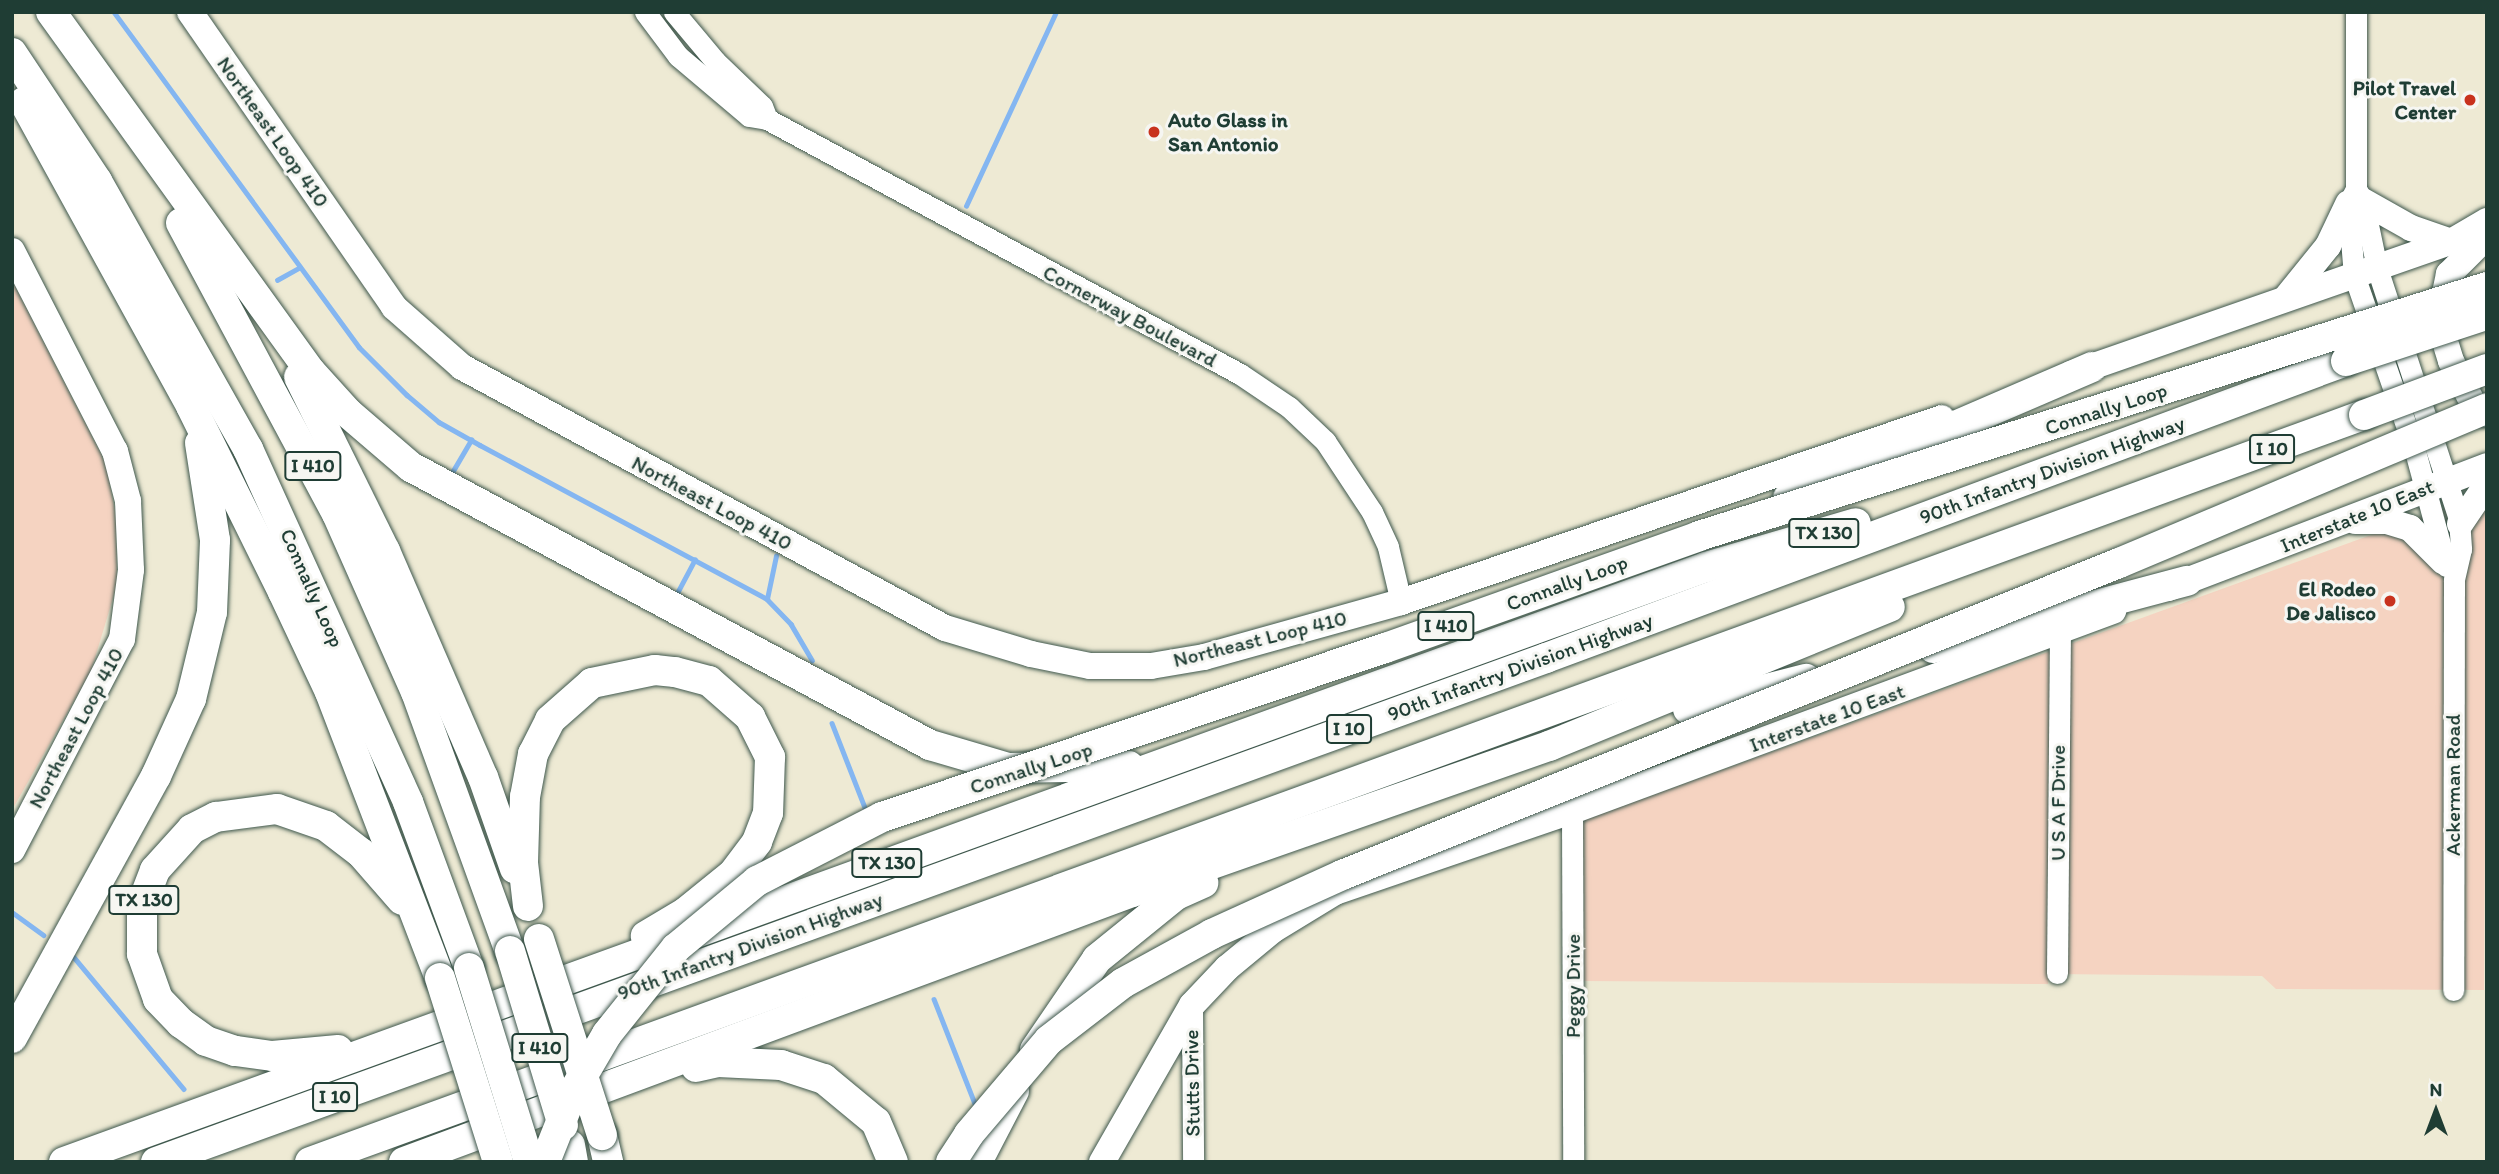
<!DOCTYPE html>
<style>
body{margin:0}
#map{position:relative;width:2499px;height:1174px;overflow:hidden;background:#eeead4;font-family:Itim,sans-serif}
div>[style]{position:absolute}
.built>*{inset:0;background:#f5d3c1}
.stream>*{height:4.5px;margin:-2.25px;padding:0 2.25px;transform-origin:2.25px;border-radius:2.25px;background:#84b6f1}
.roads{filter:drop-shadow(0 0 2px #3e574c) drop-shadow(0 0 2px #3e574c)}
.minor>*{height:21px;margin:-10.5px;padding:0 10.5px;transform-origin:10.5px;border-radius:10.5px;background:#fff}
.major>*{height:26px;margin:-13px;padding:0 13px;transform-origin:13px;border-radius:13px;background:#fff}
.highway>*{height:30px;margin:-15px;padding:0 15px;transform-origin:15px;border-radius:15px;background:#fff}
.bridges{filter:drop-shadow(0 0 2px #3e574c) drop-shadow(0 0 2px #3e574c)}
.highway-bridge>*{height:30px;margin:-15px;padding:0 15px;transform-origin:15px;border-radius:15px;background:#fff}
.dots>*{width:19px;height:19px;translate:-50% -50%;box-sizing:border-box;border:4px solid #f6f6f2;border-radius:50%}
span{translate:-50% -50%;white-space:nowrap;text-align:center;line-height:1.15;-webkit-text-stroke:6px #f6f6f2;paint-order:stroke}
.shield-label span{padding:2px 5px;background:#f6f6f2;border:2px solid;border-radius:5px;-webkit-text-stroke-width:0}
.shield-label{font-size:19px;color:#1f3d34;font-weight:700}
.poi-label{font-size:21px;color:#1f3d34;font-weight:700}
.right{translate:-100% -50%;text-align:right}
.left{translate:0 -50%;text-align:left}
.street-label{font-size:21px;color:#1f3d34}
.frame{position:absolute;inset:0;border:14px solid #1f3d34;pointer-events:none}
.north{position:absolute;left:2401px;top:1076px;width:70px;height:70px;-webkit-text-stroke:5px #f6f6f2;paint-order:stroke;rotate:0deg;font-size:19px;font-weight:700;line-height:28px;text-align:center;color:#1f3d34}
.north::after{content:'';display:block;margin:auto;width:24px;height:32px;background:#1f3d34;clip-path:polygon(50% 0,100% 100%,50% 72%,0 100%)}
</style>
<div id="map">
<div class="built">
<i style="clip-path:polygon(12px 281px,106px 464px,116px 517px,117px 585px,91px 671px,12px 810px)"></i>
<i style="clip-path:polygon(2487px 493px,2484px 990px,2276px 989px,2262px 976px,2049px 974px,2048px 984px,1581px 981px,1581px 821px)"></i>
</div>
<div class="stream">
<i style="left:114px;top:12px;width:415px;rotate:53.8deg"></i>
<i style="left:359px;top:347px;width:68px;rotate:45deg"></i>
<i style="left:407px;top:395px;width:42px;rotate:40.2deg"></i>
<i style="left:439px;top:422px;width:47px;rotate:29.3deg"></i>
<i style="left:480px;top:445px;width:326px;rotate:28.2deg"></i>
<i style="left:767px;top:599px;width:35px;rotate:46deg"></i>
<i style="left:791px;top:624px;width:42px;rotate:59.7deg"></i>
<i style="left:966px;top:206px;width:214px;rotate:-65.1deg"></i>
<i style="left:277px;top:280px;width:26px;rotate:-29deg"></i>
<i style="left:450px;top:476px;width:42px;rotate:-59.7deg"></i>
<i style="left:676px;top:595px;width:40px;rotate:-62deg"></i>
<i style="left:767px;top:599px;width:44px;rotate:-78.2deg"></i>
<i style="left:832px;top:723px;width:97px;rotate:68.7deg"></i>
<i style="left:12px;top:912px;width:39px;rotate:36deg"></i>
<i style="left:73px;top:956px;width:173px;rotate:50.2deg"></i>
<i style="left:934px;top:999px;width:115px;rotate:68.6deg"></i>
</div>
<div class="roads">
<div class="minor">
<i style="left:645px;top:12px;width:55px;rotate:53.1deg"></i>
<i style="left:678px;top:56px;width:93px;rotate:40.2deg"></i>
<i style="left:749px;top:116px;width:18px;rotate:9deg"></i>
<i style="left:767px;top:119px;width:537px;rotate:28.33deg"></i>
<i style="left:1240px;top:374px;width:59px;rotate:34deg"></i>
<i style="left:1289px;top:407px;width:50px;rotate:43.4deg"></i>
<i style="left:1325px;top:441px;width:85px;rotate:56.5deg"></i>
<i style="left:1372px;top:512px;width:38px;rotate:65deg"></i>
<i style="left:1388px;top:547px;width:57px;rotate:76.7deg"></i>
<i style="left:674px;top:12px;width:64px;rotate:50.1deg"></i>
<i style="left:715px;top:61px;width:65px;rotate:43.8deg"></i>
<i style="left:762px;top:106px;width:14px;rotate:69deg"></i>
<i style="left:2356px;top:12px;width:177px;rotate:90deg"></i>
<i style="left:2356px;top:189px;width:17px;rotate:118deg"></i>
<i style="left:2348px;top:204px;width:71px;rotate:85.2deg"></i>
<i style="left:2354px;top:275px;width:186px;rotate:70.9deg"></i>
<i style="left:2415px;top:451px;width:119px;rotate:74.9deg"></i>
<i style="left:2356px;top:189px;width:14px;rotate:60deg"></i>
<i style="left:2363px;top:201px;width:68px;rotate:78.2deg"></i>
<i style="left:2377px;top:268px;width:264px;rotate:71.9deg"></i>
<i style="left:2459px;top:519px;width:30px;rotate:86deg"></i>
<i style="left:2461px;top:549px;width:32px;rotate:103deg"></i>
<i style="left:2454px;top:580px;width:410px;rotate:90.1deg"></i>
<i style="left:1572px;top:811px;width:351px;rotate:89.8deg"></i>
<i style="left:2057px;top:973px;width:340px;rotate:-89.5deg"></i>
<i style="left:1192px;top:1005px;width:157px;rotate:89.6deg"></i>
</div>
<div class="major">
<i style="left:190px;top:12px;width:359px;rotate:55.3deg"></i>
<i style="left:394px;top:307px;width:91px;rotate:41.4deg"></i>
<i style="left:462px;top:367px;width:549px;rotate:28.39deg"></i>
<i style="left:945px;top:628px;width:90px;rotate:16.8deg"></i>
<i style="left:1031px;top:654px;width:60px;rotate:11.5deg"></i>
<i style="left:1090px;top:666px;width:61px"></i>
<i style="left:1151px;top:666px;width:54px;rotate:-9.6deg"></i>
<i style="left:1204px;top:657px;width:205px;rotate:-15.6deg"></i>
<i style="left:1401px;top:602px;width:571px;rotate:-18.78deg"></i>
<i style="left:2363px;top:201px;width:55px;rotate:29.4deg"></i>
<i style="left:2411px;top:228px;width:42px;rotate:19.3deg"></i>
<i style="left:2487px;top:236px;width:54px;rotate:135deg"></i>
<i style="left:2449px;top:274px;width:49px;rotate:101.8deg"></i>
<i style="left:2439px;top:322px;width:41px;rotate:72.9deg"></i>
<i style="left:2451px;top:361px;width:56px;rotate:62.5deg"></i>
<i style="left:2477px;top:411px;width:10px;rotate:17deg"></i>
<i style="left:12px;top:251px;width:225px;rotate:62.8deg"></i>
<i style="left:115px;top:451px;width:52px;rotate:75.4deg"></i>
<i style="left:128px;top:501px;width:69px;rotate:87.5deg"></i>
<i style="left:131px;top:570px;width:70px;rotate:97.4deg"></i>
<i style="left:122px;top:639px;width:238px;rotate:117.5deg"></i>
<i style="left:2286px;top:298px;width:67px;rotate:-51.1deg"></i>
<i style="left:2328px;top:246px;width:47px;rotate:-64.5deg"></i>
<i style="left:2071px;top:374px;width:402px;rotate:-19.2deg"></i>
<i style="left:2451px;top:242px;width:42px;rotate:-30.3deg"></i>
<i style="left:2355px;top:521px;width:32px"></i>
<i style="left:2387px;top:521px;width:24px;rotate:17deg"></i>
<i style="left:2410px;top:528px;width:47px;rotate:45deg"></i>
<i style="left:2460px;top:524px;width:48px;rotate:-56deg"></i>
<i style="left:2168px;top:588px;width:342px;rotate:-20.9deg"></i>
<i style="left:1102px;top:1162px;width:181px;rotate:-60.2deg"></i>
<i style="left:1192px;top:1005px;width:51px;rotate:-46.6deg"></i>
<i style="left:1227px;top:968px;width:60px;rotate:-39.6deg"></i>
<i style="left:1273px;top:930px;width:73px;rotate:-31.5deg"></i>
<i style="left:1335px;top:892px;width:250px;rotate:-18.9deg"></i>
<i style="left:1572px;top:811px;width:577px;rotate:-20.29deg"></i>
</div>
<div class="highway">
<i style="left:51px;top:12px;width:444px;rotate:54.2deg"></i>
<i style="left:311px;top:372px;width:55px;rotate:47.9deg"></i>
<i style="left:348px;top:413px;width:83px;rotate:40.6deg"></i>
<i style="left:411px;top:467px;width:589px;rotate:28.18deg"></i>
<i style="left:930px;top:745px;width:81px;rotate:16.4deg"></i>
<i style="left:1008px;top:768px;width:121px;rotate:-0.9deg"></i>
<i style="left:12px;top:53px;width:154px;rotate:56.4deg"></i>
<i style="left:97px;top:181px;width:308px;rotate:60.6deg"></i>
<i style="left:248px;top:449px;width:388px;rotate:65.6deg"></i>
<i style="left:408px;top:802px;width:177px;rotate:69.8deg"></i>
<i style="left:24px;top:102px;width:347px;rotate:61.2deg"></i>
<i style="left:191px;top:406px;width:208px;rotate:63.7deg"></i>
<i style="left:283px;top:592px;width:110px;rotate:64.8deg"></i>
<i style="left:330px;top:692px;width:306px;rotate:69deg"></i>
<i style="left:181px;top:223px;width:330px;rotate:61.8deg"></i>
<i style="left:337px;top:514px;width:195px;rotate:66.1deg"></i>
<i style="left:416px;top:692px;width:276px;rotate:70.1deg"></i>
<i style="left:299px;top:377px;width:194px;rotate:63.7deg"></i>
<i style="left:385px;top:551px;width:246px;rotate:66.6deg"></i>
<i style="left:483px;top:777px;width:97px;rotate:70.8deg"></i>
<i style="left:1788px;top:498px;width:331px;rotate:-23.3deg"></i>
<i style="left:1933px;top:648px;width:263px;rotate:-14.8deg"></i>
<i style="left:1688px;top:709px;width:122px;rotate:-14.3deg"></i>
<i style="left:528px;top:906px;width:43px;rotate:-96.6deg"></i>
<i style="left:523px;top:863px;width:66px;rotate:-88.3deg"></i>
<i style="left:525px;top:797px;width:44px;rotate:-79.5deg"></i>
<i style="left:533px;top:754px;width:38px;rotate:-63deg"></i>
<i style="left:550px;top:720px;width:56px;rotate:-41.4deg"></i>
<i style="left:592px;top:683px;width:64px;rotate:-11.7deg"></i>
<i style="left:655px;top:670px;width:20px;rotate:6deg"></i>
<i style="left:675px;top:672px;width:35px;rotate:15deg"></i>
<i style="left:709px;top:681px;width:55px;rotate:41.3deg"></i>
<i style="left:750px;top:717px;width:45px;rotate:63.4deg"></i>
<i style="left:770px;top:757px;width:56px;rotate:92deg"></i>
<i style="left:768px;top:813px;width:31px;rotate:111deg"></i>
<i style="left:757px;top:842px;width:40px;rotate:127deg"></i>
<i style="left:733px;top:874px;width:60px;rotate:141deg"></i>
<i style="left:686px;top:912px;width:47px;rotate:149deg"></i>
<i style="left:12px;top:1038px;width:299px;rotate:-61.2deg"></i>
<i style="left:156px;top:776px;width:85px;rotate:-65.6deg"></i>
<i style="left:191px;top:699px;width:89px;rotate:-76.4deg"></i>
<i style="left:212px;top:612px;width:72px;rotate:-87.6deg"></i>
<i style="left:215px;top:540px;width:98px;rotate:-98.8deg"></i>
<i style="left:338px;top:1050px;width:66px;rotate:174.8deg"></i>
<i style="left:272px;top:1056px;width:37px;rotate:-172deg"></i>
<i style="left:235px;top:1051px;width:31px;rotate:-161deg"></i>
<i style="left:206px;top:1041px;width:31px;rotate:-144deg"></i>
<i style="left:181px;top:1023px;width:33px;rotate:-134deg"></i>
<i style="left:158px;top:999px;width:48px;rotate:-109.6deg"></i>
<i style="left:142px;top:954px;width:50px;rotate:-90deg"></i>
<i style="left:142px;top:904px;width:36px;rotate:-69deg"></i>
<i style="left:155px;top:870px;width:55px;rotate:-47.9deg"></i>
<i style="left:192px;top:829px;width:27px;rotate:-27deg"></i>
<i style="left:216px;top:817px;width:62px;rotate:-7.5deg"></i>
<i style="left:277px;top:809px;width:52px;rotate:19.1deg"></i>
<i style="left:326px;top:826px;width:44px;rotate:37.6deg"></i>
<i style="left:361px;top:853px;width:62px;rotate:48.9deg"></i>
<i style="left:1035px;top:1050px;width:110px;rotate:-55.7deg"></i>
<i style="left:1097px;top:959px;width:102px;rotate:-39deg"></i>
<i style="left:1176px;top:895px;width:30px;rotate:-24deg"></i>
<i style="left:696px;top:1067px;width:23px;rotate:-13deg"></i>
<i style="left:718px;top:1062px;width:63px;rotate:2.7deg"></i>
<i style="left:781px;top:1065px;width:45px;rotate:18deg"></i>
<i style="left:824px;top:1079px;width:67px;rotate:39.6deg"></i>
<i style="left:876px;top:1122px;width:43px;rotate:67deg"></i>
<i style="left:602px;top:1135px;width:28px;rotate:77deg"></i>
<i style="left:570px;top:1145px;width:17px;rotate:80deg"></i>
<i style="left:64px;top:1162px;width:1746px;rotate:-19.92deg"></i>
<i style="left:1706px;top:567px;width:156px;rotate:-16.3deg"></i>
<i style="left:156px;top:1162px;width:1479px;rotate:-19.93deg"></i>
<i style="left:1546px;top:658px;width:853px;rotate:-20.37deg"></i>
<i style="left:310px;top:1162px;width:2186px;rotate:-19.99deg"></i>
<i style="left:404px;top:1162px;width:776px;rotate:-20.35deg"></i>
<i style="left:1132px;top:892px;width:442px;rotate:-19.3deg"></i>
<i style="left:1549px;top:746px;width:368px;rotate:-22.2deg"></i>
<i style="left:977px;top:1162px;width:80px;rotate:-62.5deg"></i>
</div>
</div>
<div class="bridges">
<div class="highway-bridge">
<i style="left:2346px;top:361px;width:144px;rotate:-18.2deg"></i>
<i style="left:2364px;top:415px;width:131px;rotate:-20.5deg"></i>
<i style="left:539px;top:939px;width:206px;rotate:72.2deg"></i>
<i style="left:510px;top:951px;width:182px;rotate:73.1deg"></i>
<i style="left:469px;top:968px;width:203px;rotate:72.8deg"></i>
<i style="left:440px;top:978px;width:193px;rotate:72.5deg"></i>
<i style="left:545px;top:1162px;width:73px;rotate:-68.3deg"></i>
<i style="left:572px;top:1094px;width:69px;rotate:-59.7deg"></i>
<i style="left:607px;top:1034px;width:110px;rotate:-51.3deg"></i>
<i style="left:676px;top:948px;width:105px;rotate:-39.6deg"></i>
<i style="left:757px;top:881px;width:140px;rotate:-27.1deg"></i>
<i style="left:882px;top:817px;width:531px;rotate:-18.57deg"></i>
<i style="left:1385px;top:648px;width:333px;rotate:-19.6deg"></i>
<i style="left:1699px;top:536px;width:826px;rotate:-17.54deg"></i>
<i style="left:951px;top:1162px;width:33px;rotate:-57deg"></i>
<i style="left:969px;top:1134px;width:123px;rotate:-49.6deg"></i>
<i style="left:1049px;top:1040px;width:93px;rotate:-37.6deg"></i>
<i style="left:1123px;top:983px;width:102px;rotate:-28.8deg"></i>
<i style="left:1212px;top:934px;width:143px;rotate:-24.4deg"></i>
<i style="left:1342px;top:875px;width:837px;rotate:-21.88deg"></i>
<i style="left:2119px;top:563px;width:399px;rotate:-22.8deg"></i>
</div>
</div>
<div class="dots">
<i style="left:2470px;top:100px;background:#c8321e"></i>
<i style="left:1154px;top:132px;background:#c8321e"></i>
<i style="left:2390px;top:601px;background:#c8321e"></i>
</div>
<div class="shield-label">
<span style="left:2272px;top:449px">I 10</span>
<span style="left:313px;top:466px">I 410</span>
<span style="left:1824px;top:533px">TX 130</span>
<span style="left:1446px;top:626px">I 410</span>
<span style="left:1349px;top:729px">I 10</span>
<span style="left:887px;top:863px">TX 130</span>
<span style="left:144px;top:900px">TX 130</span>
<span style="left:540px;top:1048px">I 410</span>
<span style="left:335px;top:1097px">I 10</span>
</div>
<div class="poi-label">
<span class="right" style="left:2456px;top:100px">Pilot Travel<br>Center</span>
<span class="left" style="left:1168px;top:132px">Auto Glass in<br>San Antonio</span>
<span class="right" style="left:2376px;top:601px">El Rodeo<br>De Jalisco</span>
</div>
<div class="street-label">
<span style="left:273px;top:132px;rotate:55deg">Northeast Loop 410</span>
<span style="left:1130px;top:316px;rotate:28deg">Cornerway Boulevard</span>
<span style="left:2106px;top:409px;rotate:-18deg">Connally Loop</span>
<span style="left:2052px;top:470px;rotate:-20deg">90th Infantry Division Highway</span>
<span style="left:712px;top:503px;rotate:28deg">Northeast Loop 410</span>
<span style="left:2357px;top:516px;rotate:-22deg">Interstate 10 East</span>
<span style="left:1567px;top:583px;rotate:-20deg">Connally Loop</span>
<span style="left:312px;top:588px;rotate:66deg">Connally Loop</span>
<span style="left:1260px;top:639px;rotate:-14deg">Northeast Loop 410</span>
<span style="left:1520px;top:667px;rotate:-20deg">90th Infantry Division Highway</span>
<span style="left:1827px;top:718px;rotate:-20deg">Interstate 10 East</span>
<span style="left:76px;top:728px;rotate:-62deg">Northeast Loop 410</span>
<span style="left:1031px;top:768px;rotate:-18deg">Connally Loop</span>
<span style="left:2453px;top:785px;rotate:-90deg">Ackerman Road</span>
<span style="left:2058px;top:803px;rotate:-90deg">U S A F Drive</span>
<span style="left:750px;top:946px;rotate:-20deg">90th Infantry Division Highway</span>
<span style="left:1573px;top:986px;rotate:-90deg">Peggy Drive</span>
<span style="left:1192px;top:1083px;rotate:-91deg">Stutts Drive</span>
</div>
<div class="frame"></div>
<div class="north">N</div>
</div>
